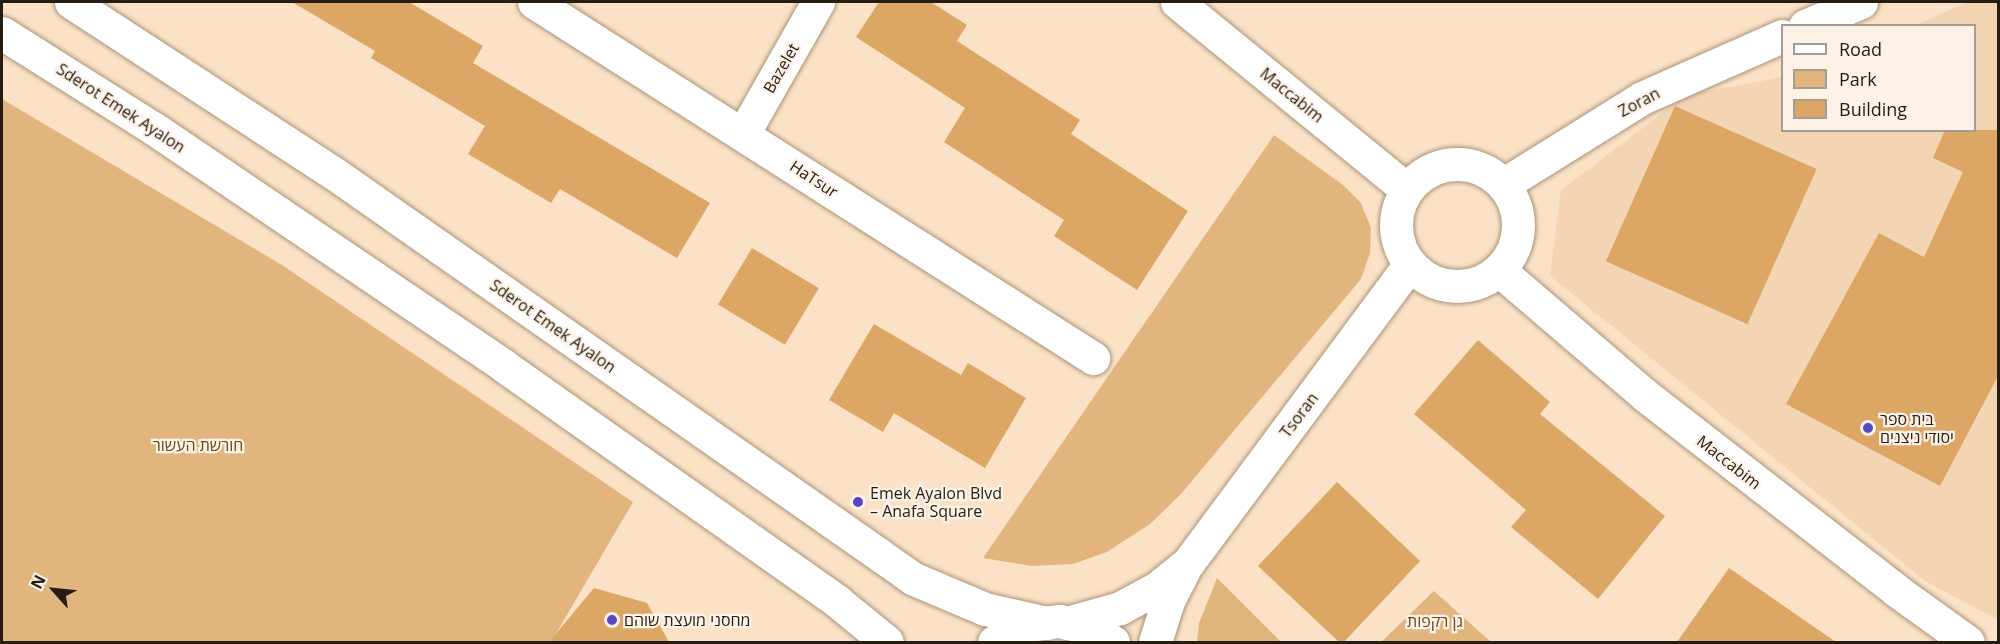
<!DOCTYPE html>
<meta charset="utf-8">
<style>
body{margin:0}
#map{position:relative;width:2000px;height:644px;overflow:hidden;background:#fbe2c6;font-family:"Open Sans",Heebo,sans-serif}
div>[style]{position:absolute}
.built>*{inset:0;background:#f3d5b4}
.green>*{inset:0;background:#e2b57f}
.building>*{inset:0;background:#dca664;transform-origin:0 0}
.roads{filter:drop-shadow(0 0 2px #aa9379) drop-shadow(0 0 2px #aa9379)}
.minor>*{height:33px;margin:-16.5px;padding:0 16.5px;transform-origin:16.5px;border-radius:16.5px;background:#fff}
.minor>.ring{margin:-16.5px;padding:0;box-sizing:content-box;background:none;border:33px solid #fff;border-radius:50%}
.secondary>*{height:33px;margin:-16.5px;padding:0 16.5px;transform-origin:16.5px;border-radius:16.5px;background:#fff}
.dots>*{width:16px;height:16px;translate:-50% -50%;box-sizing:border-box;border:3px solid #fcf2e7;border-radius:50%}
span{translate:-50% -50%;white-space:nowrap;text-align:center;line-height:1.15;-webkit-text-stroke:4.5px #fcf2e7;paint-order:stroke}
.street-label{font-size:16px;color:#251c12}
.poi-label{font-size:16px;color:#251c12}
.left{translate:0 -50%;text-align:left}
.park-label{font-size:16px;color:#6b4714}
.frame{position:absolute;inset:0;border:3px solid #251c12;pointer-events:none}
.legend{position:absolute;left:1781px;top:24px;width:195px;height:108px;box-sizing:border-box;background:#fcf2e7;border:2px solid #a69c92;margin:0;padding:8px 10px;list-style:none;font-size:18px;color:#251c12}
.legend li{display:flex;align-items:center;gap:12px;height:30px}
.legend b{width:30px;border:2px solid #a69c92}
.north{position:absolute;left:24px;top:560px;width:60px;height:60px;-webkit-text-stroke:4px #fcf2e7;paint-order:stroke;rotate:297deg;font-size:16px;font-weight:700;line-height:24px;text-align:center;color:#251c12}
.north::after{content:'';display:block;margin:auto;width:21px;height:27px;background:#251c12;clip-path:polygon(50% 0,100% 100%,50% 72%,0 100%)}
</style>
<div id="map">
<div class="built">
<i style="clip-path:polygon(1968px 2px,1998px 2px,1998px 620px,1925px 581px,1550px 276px,1561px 190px,1686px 95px,1782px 77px,1782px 130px,1974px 130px,1974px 26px,1916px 25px)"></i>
</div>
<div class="green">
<i style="clip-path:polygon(2px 99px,282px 265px,633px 502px,554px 637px,555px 642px,2px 642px)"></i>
<i style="clip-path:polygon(1274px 135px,1343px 185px,1361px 203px,1371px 228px,1370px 253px,1361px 279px,1181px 494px,1150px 524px,1107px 552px,1073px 564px,1032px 566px,983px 558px)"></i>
<i style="clip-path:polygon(1217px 578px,1281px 642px,1197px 642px,1199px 623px)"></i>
<i style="clip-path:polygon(1434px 591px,1491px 642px,1381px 642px)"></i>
</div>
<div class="building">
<i style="clip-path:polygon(292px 2px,409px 2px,483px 46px,473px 63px,710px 203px,677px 258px,560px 189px,551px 203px,468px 154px,485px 126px,371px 58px,375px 51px)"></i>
<i style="clip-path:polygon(879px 2px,931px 2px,967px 25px,957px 41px,1080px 120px,1071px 134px,1188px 211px,1137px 290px,1054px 236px,1064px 220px,944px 142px,965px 108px,856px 37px)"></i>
<i style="left:1675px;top:106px;width:155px;height:170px;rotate:24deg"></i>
<i style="clip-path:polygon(1945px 130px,1998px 130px,1998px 376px,1940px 486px,1786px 404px,1879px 233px,1924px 257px,1963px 172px,1933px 158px)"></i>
<i style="left:752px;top:248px;width:78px;height:66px;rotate:31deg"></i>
<i style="clip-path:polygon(874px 324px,961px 375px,968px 363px,1026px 398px,985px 468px,894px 413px,883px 432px,829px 400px)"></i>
<i style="clip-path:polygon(1478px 340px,1550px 402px,1540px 414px,1665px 516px,1598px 599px,1511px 527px,1526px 510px,1414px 414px)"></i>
<i style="clip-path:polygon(1337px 482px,1420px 561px,1344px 642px,1339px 642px,1258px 566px)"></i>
<i style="clip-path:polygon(1729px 568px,1836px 642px,1677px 642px)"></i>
<i style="clip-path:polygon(594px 588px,647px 603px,669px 642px,549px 642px)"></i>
</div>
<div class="roads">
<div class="minor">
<i style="left:534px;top:2px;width:663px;rotate:32.49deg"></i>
<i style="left:1177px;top:2px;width:296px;rotate:39.2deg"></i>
<i style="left:1805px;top:26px;width:61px;rotate:-23.2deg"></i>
<i style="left:743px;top:134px;width:152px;rotate:-60.4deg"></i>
<i class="ring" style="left:1396px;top:164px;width:89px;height:89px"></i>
<i style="left:1504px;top:184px;width:163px;rotate:-31.9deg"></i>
<i style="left:1642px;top:98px;width:153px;rotate:-23.9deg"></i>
<i style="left:1499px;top:270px;width:194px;rotate:40.6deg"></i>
<i style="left:1646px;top:396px;width:318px;rotate:37.8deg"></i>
<i style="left:1897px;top:591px;width:87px;rotate:35.7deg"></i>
<i style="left:1067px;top:623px;width:55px;rotate:-15.8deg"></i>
<i style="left:1120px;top:608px;width:42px;rotate:-28.4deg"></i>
<i style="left:1157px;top:588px;width:40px;rotate:-39deg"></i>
<i style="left:1188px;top:563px;width:371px;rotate:-53.4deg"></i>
<i style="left:1155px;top:642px;width:43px;rotate:-72.4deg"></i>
<i style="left:1168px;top:601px;width:35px;rotate:-63deg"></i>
</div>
<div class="secondary">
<i style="left:71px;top:2px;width:311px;rotate:33.1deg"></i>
<i style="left:332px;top:172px;width:710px;rotate:34.97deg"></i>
<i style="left:914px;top:579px;width:77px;rotate:22.9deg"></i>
<i style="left:985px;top:609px;width:64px;rotate:12.7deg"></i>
<i style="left:2px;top:33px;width:178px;rotate:32.2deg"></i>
<i style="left:153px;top:128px;width:424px;rotate:34.1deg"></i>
<i style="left:504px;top:366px;width:409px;rotate:35.2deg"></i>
<i style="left:838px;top:602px;width:63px;rotate:39.2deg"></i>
<i style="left:994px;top:642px;width:37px;rotate:-27deg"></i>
<i style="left:1027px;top:625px;width:33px;rotate:-7deg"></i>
<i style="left:1060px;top:621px;width:34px;rotate:14deg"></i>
<i style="left:1093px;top:629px;width:24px;rotate:33deg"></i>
</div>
</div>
<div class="dots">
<i style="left:1868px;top:428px;background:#5349c0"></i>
<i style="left:858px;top:502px;background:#5349c0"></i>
<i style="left:612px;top:620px;background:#5349c0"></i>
</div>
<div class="street-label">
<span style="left:781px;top:68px;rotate:-60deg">Bazelet</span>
<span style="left:1292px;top:95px;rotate:39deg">Maccabim</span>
<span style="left:1639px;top:102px;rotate:-28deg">Zoran</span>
<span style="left:121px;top:108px;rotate:33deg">Sderot Emek Ayalon</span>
<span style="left:814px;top:179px;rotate:33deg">HaTsur</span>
<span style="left:553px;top:326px;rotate:35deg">Sderot Emek Ayalon</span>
<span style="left:1299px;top:415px;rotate:-53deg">Tsoran</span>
<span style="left:1729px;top:462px;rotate:38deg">Maccabim</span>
</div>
<div class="poi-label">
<span class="left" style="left:1880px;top:428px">בית ספר<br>יסודי ניצנים</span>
<span class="left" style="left:870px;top:502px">Emek Ayalon Blvd<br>– Anafa Square</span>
<span class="left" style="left:624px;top:620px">מחסני מועצת שוהם</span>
</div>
<div class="park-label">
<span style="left:198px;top:445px">חורשת העשור</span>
<span style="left:1435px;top:621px">גן רקפות</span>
</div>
<div class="frame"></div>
<ul class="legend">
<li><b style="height:8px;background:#fff"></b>Road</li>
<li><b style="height:16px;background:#e2b57f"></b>Park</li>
<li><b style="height:16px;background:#dca664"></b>Building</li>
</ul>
<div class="north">N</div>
</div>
